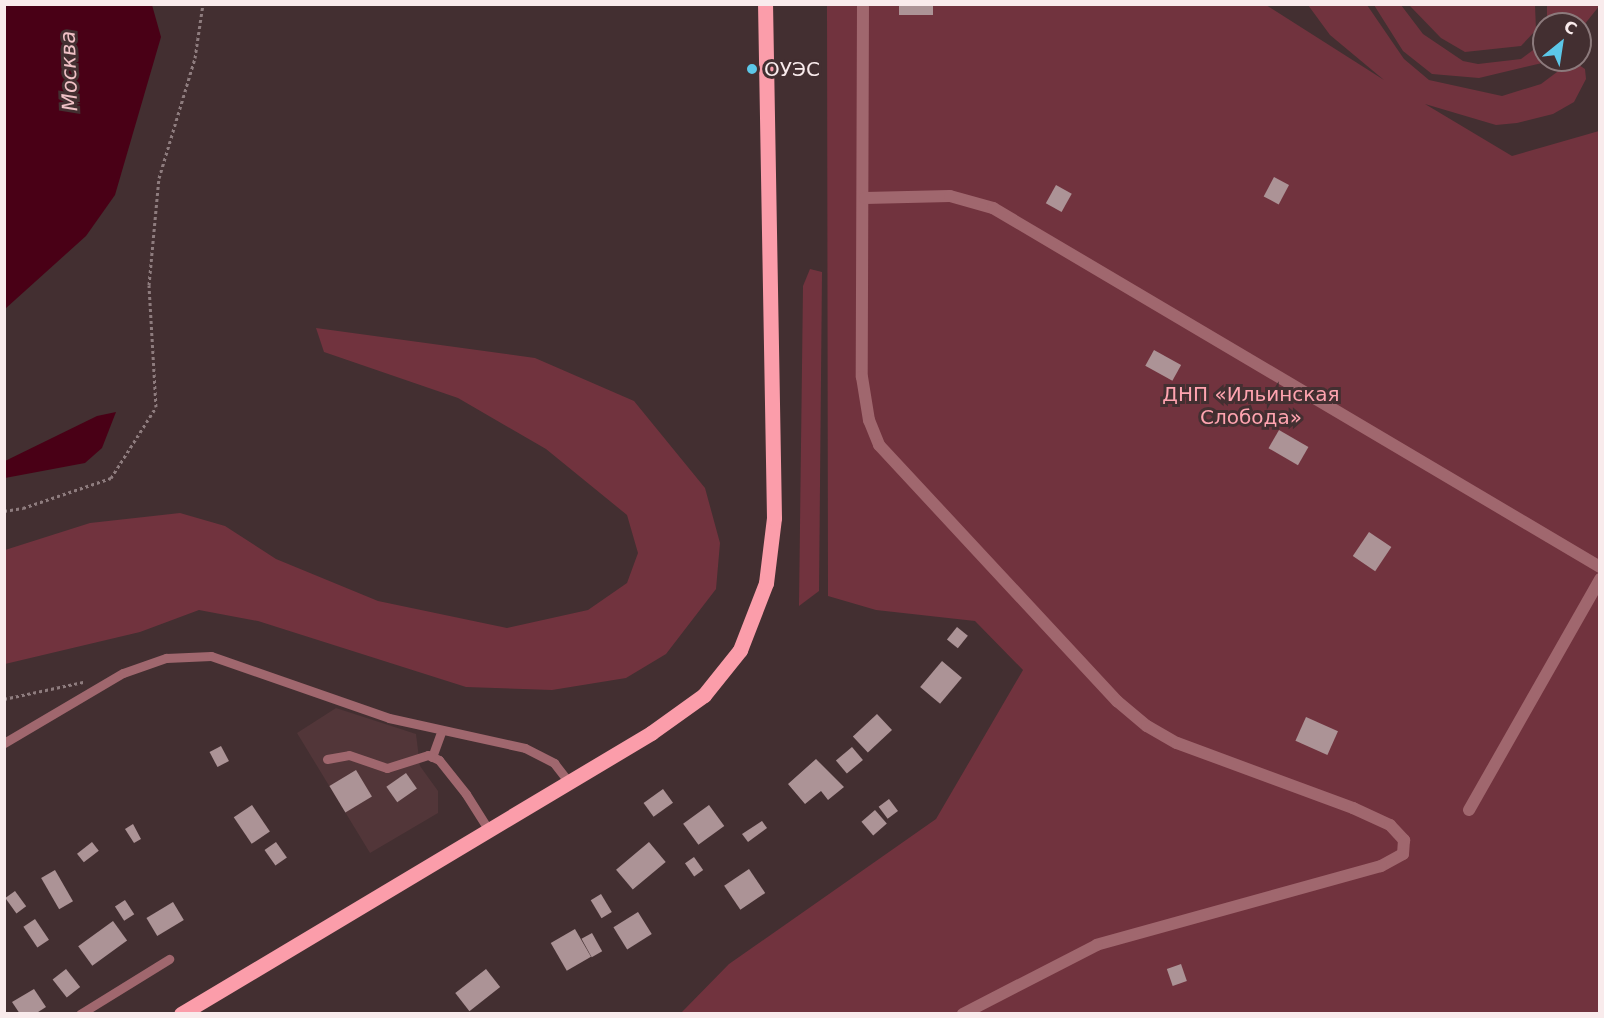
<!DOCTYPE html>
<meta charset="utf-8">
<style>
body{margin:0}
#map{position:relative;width:1604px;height:1018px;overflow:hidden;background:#432f31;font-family:"DejaVu Sans",sans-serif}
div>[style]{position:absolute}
.built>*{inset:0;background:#523639}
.green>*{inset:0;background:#71333e}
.water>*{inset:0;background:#490016}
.building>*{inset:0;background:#ac9396;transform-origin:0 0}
.path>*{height:3px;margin-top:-1.5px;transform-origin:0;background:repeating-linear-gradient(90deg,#8e7c7e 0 3px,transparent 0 6px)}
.lane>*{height:9px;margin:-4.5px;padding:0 4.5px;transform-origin:4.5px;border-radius:4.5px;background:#a0676e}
.street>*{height:12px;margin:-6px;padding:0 6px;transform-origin:6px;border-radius:6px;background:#a0676e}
.primary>*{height:15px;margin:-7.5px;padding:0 7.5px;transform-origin:7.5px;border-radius:7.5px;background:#fb9daa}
.dots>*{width:16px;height:16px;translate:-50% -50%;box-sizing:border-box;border:3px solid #432f31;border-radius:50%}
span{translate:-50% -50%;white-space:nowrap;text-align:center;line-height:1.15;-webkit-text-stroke:6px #432f31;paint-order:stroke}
.poi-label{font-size:20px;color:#f9ebec}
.left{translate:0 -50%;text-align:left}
.park-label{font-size:20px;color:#ffa4b0}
.water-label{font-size:21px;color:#f0c1c6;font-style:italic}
.frame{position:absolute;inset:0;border:6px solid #f9ebec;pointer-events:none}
.north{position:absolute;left:1532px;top:12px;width:60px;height:60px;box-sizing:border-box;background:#432f31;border:2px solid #8c7a7c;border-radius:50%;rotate:30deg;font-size:16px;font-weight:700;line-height:24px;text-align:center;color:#f9ebec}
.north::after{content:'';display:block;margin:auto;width:21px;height:27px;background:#5cc7e8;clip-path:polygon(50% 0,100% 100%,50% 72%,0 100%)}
</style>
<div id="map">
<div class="built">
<i style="clip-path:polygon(336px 708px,416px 734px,420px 766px,438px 791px,438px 813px,370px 853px,297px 733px)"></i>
</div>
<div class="green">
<i style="clip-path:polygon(827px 5px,1266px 5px,1384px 80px,1330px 35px,1308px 5px,1367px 5px,1404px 59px,1429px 80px,1502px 96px,1541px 84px,1565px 66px,1576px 63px,1585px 69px,1586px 79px,1574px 102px,1553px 114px,1517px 123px,1496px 125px,1425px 104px,1512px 156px,1599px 131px,1599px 1013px,680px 1014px,729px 964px,936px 819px,1023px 670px,975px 621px,876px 610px,828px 596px)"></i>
<i style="clip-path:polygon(1374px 5px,1401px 5px,1423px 34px,1463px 61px,1478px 64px,1521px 59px,1544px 42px,1544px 60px,1555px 60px,1479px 78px,1432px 74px,1403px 51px)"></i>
<i style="clip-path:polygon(1409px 5px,1535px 5px,1536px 30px,1521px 46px,1465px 52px,1441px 38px)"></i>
<i style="clip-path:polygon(1547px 5px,1599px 4px,1600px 5px,1580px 30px,1580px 24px,1547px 24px)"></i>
<i style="clip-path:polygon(810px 269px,822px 272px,819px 591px,799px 606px,803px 286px)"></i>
<i style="clip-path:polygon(316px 328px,535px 358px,634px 401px,705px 488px,720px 543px,716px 589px,666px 654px,626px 678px,552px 690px,466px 687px,258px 621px,199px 610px,140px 632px,5px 664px,5px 550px,90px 523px,180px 513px,225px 526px,276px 559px,378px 601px,507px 628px,588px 610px,627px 583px,638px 553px,627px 515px,546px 449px,458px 398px,324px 352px)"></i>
</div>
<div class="water">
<i style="clip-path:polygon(5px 4px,152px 5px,161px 37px,115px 195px,86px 236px,5px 309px)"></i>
<i style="clip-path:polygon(116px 412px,102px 448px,85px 463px,5px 478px,5px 461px,97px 416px)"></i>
</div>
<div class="building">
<i style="left:899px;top:4px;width:34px;height:11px"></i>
<i style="left:1274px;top:177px;width:17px;height:22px;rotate:28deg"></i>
<i style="left:1056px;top:185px;width:18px;height:21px;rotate:29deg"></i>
<i style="left:1154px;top:350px;width:31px;height:18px;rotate:29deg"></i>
<i style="left:1279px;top:430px;width:34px;height:21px;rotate:30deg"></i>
<i style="left:1369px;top:532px;width:27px;height:29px;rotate:34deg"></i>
<i style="left:957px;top:627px;width:14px;height:16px;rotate:39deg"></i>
<i style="left:942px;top:661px;width:26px;height:34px;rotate:40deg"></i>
<i style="left:877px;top:714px;width:22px;height:33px;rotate:47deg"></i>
<i style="left:1306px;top:717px;width:35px;height:26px;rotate:24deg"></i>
<i style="left:221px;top:746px;width:17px;height:13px;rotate:62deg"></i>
<i style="left:852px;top:747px;width:17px;height:21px;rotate:50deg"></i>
<i style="clip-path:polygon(816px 759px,844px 787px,828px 800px,821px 791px,805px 804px,788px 784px)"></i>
<i style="left:356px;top:770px;width:31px;height:31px;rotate:59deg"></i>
<i style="left:406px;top:773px;width:19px;height:24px;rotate:55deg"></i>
<i style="left:663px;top:789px;width:17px;height:24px;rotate:54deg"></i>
<i style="left:889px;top:799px;width:15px;height:13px;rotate:53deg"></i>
<i style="left:252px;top:805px;width:32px;height:22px;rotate:56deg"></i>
<i style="left:709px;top:805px;width:26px;height:32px;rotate:54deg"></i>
<i style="left:875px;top:810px;width:18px;height:18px;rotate:49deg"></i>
<i style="clip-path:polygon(762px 821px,767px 828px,748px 842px,742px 834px)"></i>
<i style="clip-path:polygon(133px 824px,141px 839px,134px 843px,125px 829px)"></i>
<i style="left:92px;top:842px;width:11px;height:19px;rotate:52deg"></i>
<i style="left:276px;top:842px;width:19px;height:14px;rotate:55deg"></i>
<i style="left:649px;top:842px;width:26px;height:43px;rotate:50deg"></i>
<i style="left:694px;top:857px;width:16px;height:11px;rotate:55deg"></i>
<i style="left:749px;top:869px;width:29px;height:30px;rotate:56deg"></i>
<i style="left:55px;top:870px;width:36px;height:16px;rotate:60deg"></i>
<i style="left:15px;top:891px;width:19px;height:12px;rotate:54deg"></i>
<i style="left:601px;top:894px;width:21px;height:12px;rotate:59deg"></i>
<i style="left:125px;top:900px;width:17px;height:12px;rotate:57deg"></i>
<i style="left:173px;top:902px;width:21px;height:31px;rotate:59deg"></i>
<i style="left:638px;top:912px;width:26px;height:29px;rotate:58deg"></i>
<i style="left:35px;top:919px;width:25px;height:14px;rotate:56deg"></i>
<i style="left:113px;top:921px;width:24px;height:43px;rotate:54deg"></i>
<i style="left:575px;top:929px;width:32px;height:28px;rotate:60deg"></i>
<i style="left:592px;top:933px;width:21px;height:12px;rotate:61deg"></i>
<i style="left:1181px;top:964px;width:18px;height:15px;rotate:71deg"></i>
<i style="left:66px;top:969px;width:23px;height:17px;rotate:52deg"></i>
<i style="left:486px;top:969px;width:23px;height:39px;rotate:52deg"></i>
<i style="clip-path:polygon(34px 989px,46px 1007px,35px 1014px,20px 1014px,12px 1002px)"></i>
</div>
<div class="path">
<i style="left:4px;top:511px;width:19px;rotate:-9deg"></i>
<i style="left:23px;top:508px;width:93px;rotate:-18.8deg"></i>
<i style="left:111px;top:478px;width:84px;rotate:-57.6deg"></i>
<i style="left:156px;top:407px;width:122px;rotate:-93.3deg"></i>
<i style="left:149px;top:285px;width:107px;rotate:-84.7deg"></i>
<i style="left:159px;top:178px;width:125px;rotate:-73.3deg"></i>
<i style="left:195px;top:58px;width:55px;rotate:-81.6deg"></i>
<i style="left:4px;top:699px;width:81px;rotate:-12.1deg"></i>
</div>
<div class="lane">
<i style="left:4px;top:743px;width:138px;rotate:-30.5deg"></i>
<i style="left:123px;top:673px;width:46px;rotate:-19.2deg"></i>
<i style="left:166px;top:658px;width:45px;rotate:-2.5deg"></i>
<i style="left:211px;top:656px;width:188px;rotate:19.2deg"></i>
<i style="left:389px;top:718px;width:139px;rotate:12.4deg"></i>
<i style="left:525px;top:748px;width:33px;rotate:27deg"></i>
<i style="left:554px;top:763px;width:24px;rotate:52deg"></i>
<i style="left:432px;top:757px;width:27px;rotate:-70deg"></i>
<i style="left:327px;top:759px;width:22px;rotate:-10deg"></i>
<i style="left:349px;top:755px;width:40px;rotate:18.9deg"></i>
<i style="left:387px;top:768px;width:43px;rotate:-17.6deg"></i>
<i style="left:428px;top:755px;width:12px;rotate:24deg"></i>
<i style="left:439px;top:760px;width:43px;rotate:51.5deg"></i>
<i style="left:466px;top:794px;width:41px;rotate:57.8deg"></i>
<i style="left:80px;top:1014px;width:105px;rotate:-31.7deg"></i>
</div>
<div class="street">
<i style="left:863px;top:4px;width:373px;rotate:90.2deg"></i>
<i style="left:862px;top:377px;width:44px;rotate:80.8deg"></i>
<i style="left:869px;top:420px;width:27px;rotate:68deg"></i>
<i style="left:879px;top:445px;width:350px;rotate:47.1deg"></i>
<i style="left:1117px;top:701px;width:39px;rotate:40deg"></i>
<i style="left:1147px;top:726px;width:34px;rotate:30deg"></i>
<i style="left:1177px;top:743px;width:188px;rotate:20.3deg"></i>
<i style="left:1353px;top:808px;width:41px;rotate:24.7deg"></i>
<i style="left:1390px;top:825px;width:21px;rotate:47deg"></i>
<i style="left:1404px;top:840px;width:14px;rotate:94deg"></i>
<i style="left:1403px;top:854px;width:25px;rotate:151deg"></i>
<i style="left:1381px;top:866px;width:295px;rotate:164.5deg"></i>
<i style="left:1097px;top:945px;width:151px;rotate:152.8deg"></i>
<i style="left:865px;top:198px;width:85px;rotate:-1.3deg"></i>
<i style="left:950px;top:196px;width:45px;rotate:15.6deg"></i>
<i style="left:993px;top:208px;width:705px;rotate:30.6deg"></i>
<i style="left:1469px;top:810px;width:266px;rotate:-60.4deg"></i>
</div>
<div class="primary">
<i style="left:181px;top:1014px;width:548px;rotate:-30.87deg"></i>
<i style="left:651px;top:733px;width:65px;rotate:-35.6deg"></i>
<i style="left:704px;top:695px;width:58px;rotate:-51.3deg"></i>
<i style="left:740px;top:650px;width:72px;rotate:-68.8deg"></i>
<i style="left:766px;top:583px;width:65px;rotate:-83deg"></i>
<i style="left:774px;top:518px;width:514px;rotate:-91deg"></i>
</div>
<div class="dots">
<i style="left:752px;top:69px;background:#5cc7e8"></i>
</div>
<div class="poi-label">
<span class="left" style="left:764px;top:69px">ОУЭС</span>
</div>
<div class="park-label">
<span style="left:1251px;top:406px">ДНП «Ильинская<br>Слобода»</span>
</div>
<div class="water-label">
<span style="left:69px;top:71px;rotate:-92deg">Москва</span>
</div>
<div class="frame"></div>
<div class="north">С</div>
</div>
